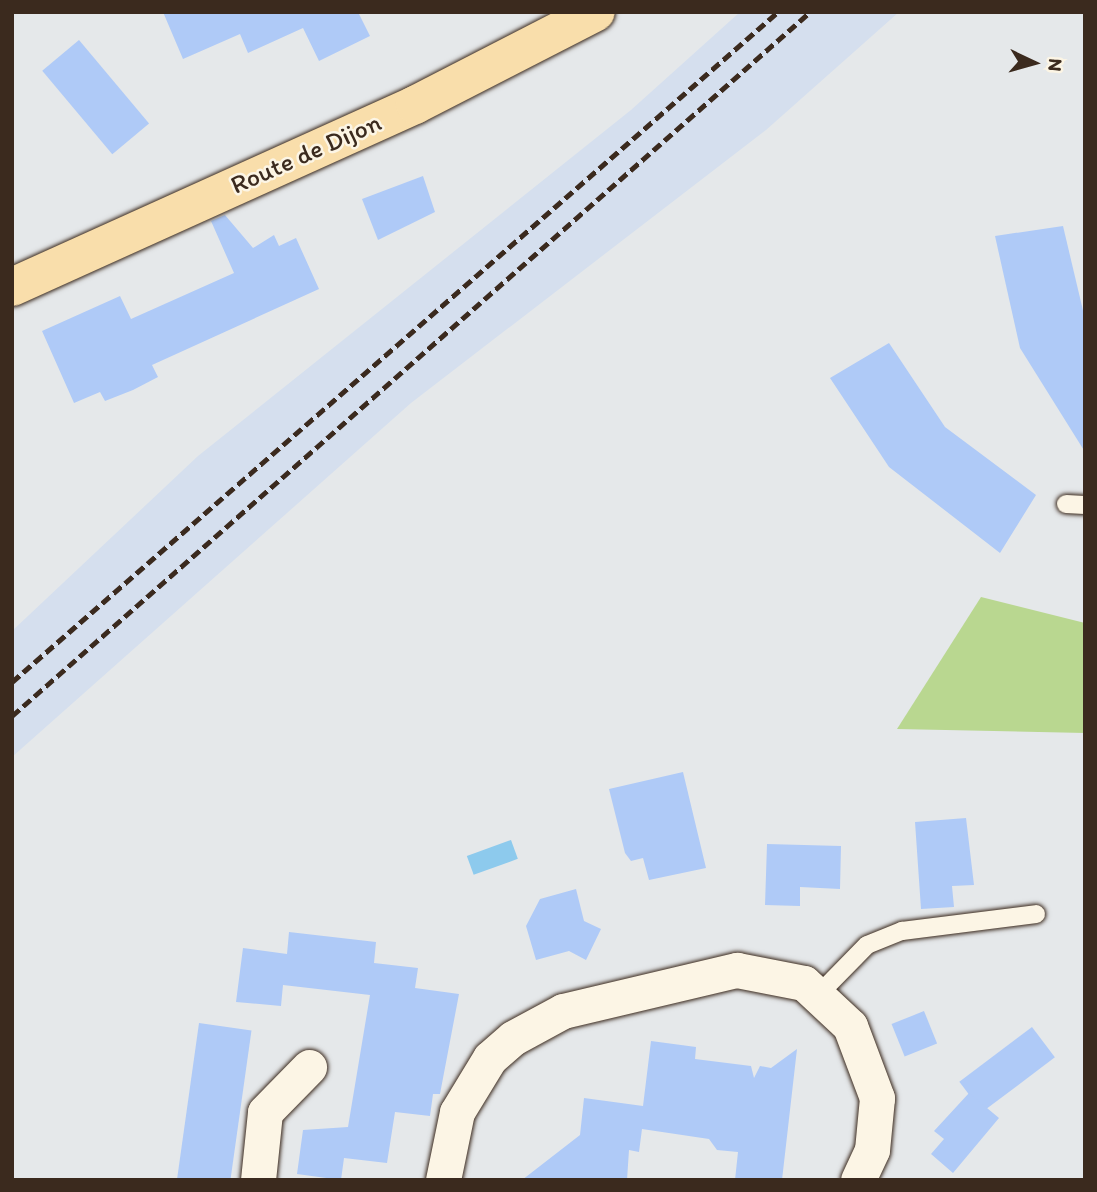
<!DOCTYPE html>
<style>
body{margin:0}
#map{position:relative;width:1097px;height:1192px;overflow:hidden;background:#e5e8ea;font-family:Itim,sans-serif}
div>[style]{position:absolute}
.built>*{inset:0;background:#d5dfee}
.green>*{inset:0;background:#b9d790}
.water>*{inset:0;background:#8dcaed;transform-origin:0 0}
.building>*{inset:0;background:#afcaf7;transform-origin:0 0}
.roads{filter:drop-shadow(0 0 2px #3b2a1e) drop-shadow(0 0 2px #3b2a1e)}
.service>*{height:18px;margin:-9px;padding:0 9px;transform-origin:9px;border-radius:9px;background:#fcf5e5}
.minor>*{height:35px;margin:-17.5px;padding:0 17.5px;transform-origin:17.5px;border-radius:17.5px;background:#fcf5e5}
.primary>*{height:38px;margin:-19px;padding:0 19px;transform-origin:19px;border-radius:19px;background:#f9deab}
.rail>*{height:5px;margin-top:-2.5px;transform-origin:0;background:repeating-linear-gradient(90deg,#3b2a1e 0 10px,transparent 0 15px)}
span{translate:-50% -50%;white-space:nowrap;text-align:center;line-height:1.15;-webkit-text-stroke:5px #fcf5e5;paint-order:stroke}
.street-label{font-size:26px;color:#3b2a1e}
.frame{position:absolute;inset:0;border:14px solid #3b2a1e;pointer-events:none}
.north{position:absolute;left:999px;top:28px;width:70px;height:70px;-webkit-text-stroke:5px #fcf5e5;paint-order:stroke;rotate:95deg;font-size:19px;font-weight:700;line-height:28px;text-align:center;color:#3b2a1e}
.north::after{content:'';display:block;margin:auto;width:24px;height:32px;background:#3b2a1e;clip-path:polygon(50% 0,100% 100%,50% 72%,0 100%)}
</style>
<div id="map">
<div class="built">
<i style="clip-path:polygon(740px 12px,899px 12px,766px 130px,411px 403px,12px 757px,12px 631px,198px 456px,631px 110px)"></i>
</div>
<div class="green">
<i style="clip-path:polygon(981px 597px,1085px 623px,1085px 733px,897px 729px)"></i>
</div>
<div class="water">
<i style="left:511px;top:840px;width:20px;height:47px;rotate:70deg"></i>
</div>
<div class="building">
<i style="clip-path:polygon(163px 12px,358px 12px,370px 36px,319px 61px,303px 28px,248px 53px,240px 34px,183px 59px)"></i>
<i style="left:79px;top:40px;width:109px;height:48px;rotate:50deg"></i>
<i style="clip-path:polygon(423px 176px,435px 212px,378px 240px,362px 199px)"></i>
<i style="clip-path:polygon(225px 215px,253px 248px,274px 235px,279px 246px,296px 238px,319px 289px,152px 365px,158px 377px,133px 390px,105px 401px,100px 392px,74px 403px,42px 331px,120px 296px,131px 319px,234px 273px,211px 221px)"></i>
<i style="clip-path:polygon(1063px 226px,1085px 319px,1085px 452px,1020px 348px,995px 236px)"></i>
<i style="clip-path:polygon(889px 343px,945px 427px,1036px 495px,1000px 553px,889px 467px,830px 378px)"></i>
<i style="clip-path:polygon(683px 772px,706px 868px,649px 880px,643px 858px,631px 861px,625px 853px,609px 789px)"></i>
<i style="clip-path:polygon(966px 818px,974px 885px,952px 886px,954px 907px,921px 909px,915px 822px)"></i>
<i style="clip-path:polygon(767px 844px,841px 846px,840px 889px,800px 887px,800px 906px,765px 905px)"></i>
<i style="clip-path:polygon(576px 889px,584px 921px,601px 929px,586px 960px,569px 951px,536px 960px,526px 926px,540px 899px)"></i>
<i style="clip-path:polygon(289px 932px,376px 942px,374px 963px,418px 968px,415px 988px,459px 994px,440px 1094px,433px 1094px,430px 1116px,395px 1112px,387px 1163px,344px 1158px,341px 1180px,297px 1174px,303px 1130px,348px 1127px,370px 995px,283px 985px,281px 1006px,236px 1002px,243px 948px,287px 954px)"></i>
<i style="left:924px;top:1011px;width:35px;height:35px;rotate:68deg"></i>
<i style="left:199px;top:1023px;width:53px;height:158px;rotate:8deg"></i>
<i style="left:1032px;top:1027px;width:38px;height:91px;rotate:53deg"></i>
<i style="clip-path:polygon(651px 1041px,696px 1047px,695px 1059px,751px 1066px,754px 1078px,760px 1066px,771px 1068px,797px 1049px,782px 1180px,735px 1180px,738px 1152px,717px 1150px,709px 1139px,642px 1129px,639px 1152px,629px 1150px,627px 1180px,522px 1180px,580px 1135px,584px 1098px,643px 1106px)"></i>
<i style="clip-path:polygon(969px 1093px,999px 1118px,953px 1173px,931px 1154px,944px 1139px,934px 1131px)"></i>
</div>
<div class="roads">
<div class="service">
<i style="left:1066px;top:504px;width:19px;rotate:3deg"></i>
<i style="left:820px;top:993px;width:67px;rotate:-45.6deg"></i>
<i style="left:867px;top:945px;width:38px;rotate:-22deg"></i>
<i style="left:902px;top:931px;width:135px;rotate:-7.2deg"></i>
</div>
<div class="minor">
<i style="left:258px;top:1180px;width:68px;rotate:-84.1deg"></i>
<i style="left:265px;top:1112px;width:63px;rotate:-45.6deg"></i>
<i style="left:443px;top:1180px;width:69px;rotate:-78.4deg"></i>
<i style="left:457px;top:1112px;width:63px;rotate:-58.6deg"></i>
<i style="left:490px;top:1058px;width:30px;rotate:-41deg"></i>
<i style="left:513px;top:1038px;width:57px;rotate:-28.4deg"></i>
<i style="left:563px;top:1011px;width:179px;rotate:-13.3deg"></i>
<i style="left:737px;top:970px;width:68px;rotate:11deg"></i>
<i style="left:804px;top:983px;width:63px;rotate:43.1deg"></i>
<i style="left:850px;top:1026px;width:77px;rotate:69.4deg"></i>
<i style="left:877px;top:1098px;width:52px;rotate:95.5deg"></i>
<i style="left:872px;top:1150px;width:33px;rotate:115deg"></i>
</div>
<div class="primary">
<i style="left:12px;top:287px;width:442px;rotate:-24.3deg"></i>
<i style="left:415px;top:105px;width:203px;rotate:-27.2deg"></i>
</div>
</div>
<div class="rail">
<i style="left:12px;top:682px;width:1018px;rotate:-41.18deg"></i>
<i style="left:12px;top:716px;width:1064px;rotate:-41.42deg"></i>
</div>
<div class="street-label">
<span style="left:306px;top:154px;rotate:-24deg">Route de Dijon</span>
</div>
<div class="frame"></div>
<div class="north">N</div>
</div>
